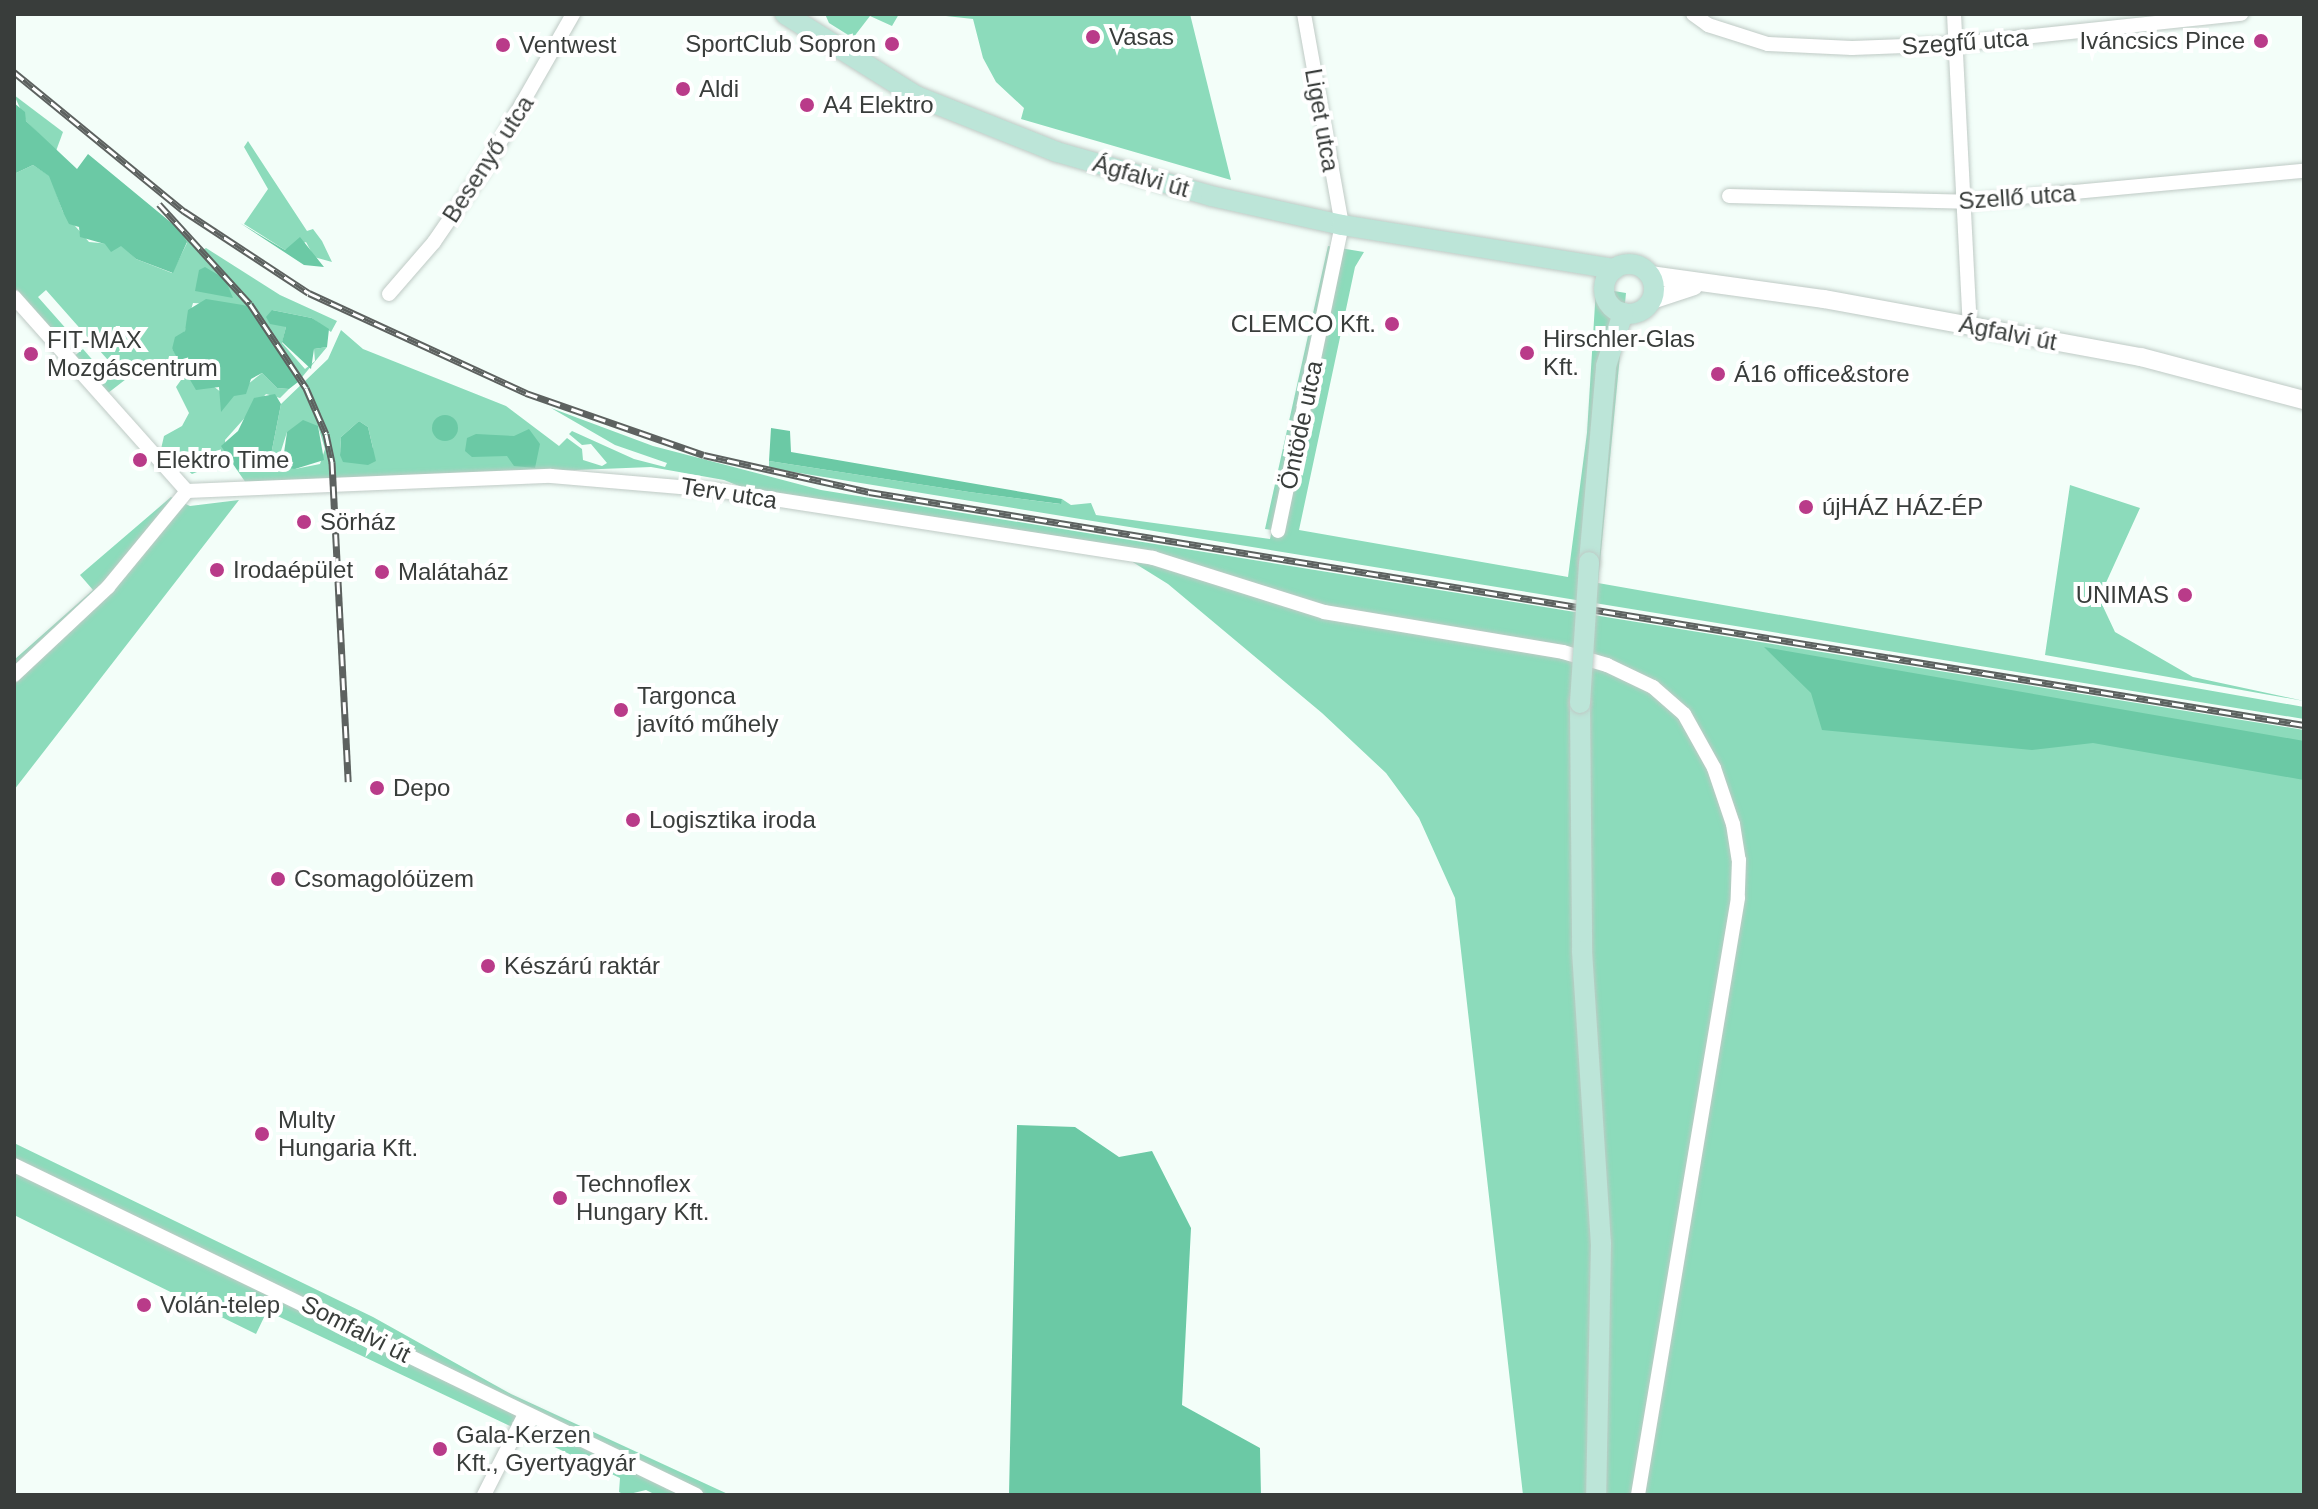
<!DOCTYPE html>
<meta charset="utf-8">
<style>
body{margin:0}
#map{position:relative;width:2318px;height:1509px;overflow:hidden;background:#f3fef9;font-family:Helvetica,sans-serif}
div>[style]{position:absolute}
.green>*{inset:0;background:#8cdbbb}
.forest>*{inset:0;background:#6bc9a5}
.round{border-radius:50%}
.roads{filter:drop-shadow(0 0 2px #bfcac5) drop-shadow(0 0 2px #bfcac5)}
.minor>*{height:14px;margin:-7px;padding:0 7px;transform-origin:7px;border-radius:7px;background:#fff}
.tertiary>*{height:18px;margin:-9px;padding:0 9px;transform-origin:9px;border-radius:9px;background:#fff}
.secondary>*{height:20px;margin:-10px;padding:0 10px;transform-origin:10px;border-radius:10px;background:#bce5d8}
.secondary>.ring{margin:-10px;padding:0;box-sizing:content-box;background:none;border:20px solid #bce5d8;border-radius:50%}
.rail>*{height:7px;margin-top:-3.5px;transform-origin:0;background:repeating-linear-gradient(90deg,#fff 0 12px,#5d6260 0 24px);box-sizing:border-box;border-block:2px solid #5d6260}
.bridges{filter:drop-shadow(0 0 2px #bfcac5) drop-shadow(0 0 2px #bfcac5)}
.secondary-bridge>*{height:20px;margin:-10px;padding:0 10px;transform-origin:10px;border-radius:10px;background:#bce5d8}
.dots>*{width:22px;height:22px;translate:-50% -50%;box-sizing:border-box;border:4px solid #fff;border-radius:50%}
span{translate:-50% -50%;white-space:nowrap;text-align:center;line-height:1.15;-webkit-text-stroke:8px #fff;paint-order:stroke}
.poi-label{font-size:24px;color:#393d3b}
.left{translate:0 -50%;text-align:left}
.right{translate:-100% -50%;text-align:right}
.street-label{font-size:24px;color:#393d3b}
.frame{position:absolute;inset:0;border:16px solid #393d3b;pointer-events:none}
</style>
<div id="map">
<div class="green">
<i style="clip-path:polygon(825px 14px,899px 14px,892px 26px,870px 16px,853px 38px,829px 23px)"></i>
<i style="clip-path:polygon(928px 14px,1190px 14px,1231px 180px,1021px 119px,1024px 108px,996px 82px,983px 58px,973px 19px)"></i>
<i style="clip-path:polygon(14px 95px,63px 132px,56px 151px,26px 121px)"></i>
<i style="clip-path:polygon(248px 141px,307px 231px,313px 229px,322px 241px,332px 262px,314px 257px,306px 242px,285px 250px,244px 224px,268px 189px,244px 147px)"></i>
<i style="clip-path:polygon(33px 165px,50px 176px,63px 212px,89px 242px,121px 245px,136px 259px,172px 273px,187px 243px,180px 230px,201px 251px,206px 248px,280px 295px,337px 321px,331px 332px,312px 318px,272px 310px,286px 327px,282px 343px,305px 369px,315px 361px,314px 349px,327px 347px,298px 382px,249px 306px,193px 303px,185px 331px,172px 349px,180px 360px,222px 393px,234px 395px,262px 373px,277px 388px,289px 389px,280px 398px,266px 394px,225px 440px,227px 460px,192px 474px,161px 449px,164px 436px,182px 426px,189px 413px,176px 387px,181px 380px,173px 373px,154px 367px,130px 376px,108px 393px,73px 357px,83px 349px,103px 372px,115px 368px,46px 290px,38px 297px,69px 332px,63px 345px,14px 289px,14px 174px)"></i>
<i style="clip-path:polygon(1328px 246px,1364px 252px,1355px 267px,1299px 530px,1568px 577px,1587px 433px,1596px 288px,1626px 293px,1598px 583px,2304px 707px,2304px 719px,769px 468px,769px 461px,969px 492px,1060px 504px,1062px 499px,1071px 505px,1091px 503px,1096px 515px,1270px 539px,1272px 530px,1265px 529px)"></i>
<i style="clip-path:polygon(evenodd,341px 330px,363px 349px,506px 406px,559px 446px,567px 438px,582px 449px,583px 460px,602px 466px,607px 463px,591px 444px,582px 445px,569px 434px,572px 431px,634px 459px,665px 467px,667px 463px,615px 445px,551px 408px,653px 446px,821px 490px,2304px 730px,2304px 1495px,1523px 1495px,1455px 898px,1419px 818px,1386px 773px,1322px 713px,1168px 584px,1115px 551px,754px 492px,724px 480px,651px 467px,246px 483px,237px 470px,269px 465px,281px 404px,328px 359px,341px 330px,359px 421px,368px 427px,373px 448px,340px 455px,341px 437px,359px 421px,341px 330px,318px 426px,325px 449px,320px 464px,295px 469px,280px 454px,287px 432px,318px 426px)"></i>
<i style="clip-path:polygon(2070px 485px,2140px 508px,2099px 598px,2115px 632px,2193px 677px,2304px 701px,2045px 655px)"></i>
<i style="clip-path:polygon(171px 497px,190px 506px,239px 500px,14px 790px,14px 660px,93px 590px,80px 575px)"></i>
<i style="clip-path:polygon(14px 1143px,373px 1317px,511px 1394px,730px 1495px,656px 1495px,646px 1490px,625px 1495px,619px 1492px,620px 1478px,267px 1311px,256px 1334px,14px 1215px)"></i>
</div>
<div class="forest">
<i style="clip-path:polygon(14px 103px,25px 112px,26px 121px,77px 169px,88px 154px,180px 230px,187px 242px,173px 273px,136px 259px,121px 246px,111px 252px,105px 244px,80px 237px,79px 227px,69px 224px,63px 212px,49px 176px,33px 165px,14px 174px)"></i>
<i style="clip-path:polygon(240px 223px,285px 250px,300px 237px,324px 267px,304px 265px)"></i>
<i style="clip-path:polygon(205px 267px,225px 279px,233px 298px,195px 291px,199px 270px)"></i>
<i style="clip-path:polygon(206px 299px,249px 306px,298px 382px,289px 389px,277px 388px,262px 373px,251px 379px,246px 394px,234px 396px,221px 412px,219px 387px,196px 390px,172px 349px,175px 337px,185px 331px,188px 310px)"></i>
<i style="clip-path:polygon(272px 310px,312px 318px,329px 329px,327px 347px,314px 349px,311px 369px,282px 342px,286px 327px,270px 324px,266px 317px)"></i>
<i style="clip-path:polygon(275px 394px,281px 404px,269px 465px,237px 470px,221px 446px,238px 431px,254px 398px)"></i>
<i class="round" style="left:432px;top:415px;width:26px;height:26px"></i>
<i style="clip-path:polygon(303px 420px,318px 426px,324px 460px,295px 469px,282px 467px,287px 432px)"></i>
<i style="clip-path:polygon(359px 421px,368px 427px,376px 461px,368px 465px,343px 462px,340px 455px,341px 437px)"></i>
<i style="clip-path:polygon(771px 428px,790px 431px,791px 452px,1062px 499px,1061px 504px,969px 492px,769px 461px)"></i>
<i style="clip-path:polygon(529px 429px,540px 444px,535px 468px,514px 466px,507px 456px,472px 457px,465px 451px,467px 438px,476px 434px,514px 436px)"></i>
<i style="clip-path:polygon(1764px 647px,2304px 741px,2304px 780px,2093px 743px,2032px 750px,1822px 730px,1811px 693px)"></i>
<i style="clip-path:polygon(1017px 1125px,1075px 1127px,1119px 1157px,1152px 1151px,1191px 1228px,1182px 1405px,1260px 1448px,1261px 1495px,1009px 1495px)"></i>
</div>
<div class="roads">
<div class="minor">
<i style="left:1693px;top:14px;width:19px;rotate:36deg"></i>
<i style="left:1708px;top:25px;width:63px;rotate:17.6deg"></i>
<i style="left:1768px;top:44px;width:84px;rotate:2.7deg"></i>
<i style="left:1852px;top:48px;width:106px;rotate:-2.2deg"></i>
<i style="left:1958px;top:44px;width:285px;rotate:-6.1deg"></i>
<i style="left:1954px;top:14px;width:312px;rotate:87.1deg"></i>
<i style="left:1729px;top:196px;width:238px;rotate:1.4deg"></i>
<i style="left:1967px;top:202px;width:338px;rotate:-5.3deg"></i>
<i style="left:389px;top:294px;width:69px;rotate:-49.1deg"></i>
<i style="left:434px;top:242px;width:93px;rotate:-55.5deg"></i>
<i style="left:487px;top:165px;width:174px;rotate:-60.3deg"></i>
<i style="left:14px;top:297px;width:260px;rotate:48.3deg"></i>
<i style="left:187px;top:491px;width:364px;rotate:-2.4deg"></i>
<i style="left:551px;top:476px;width:165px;rotate:4.9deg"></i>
<i style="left:715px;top:490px;width:443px;rotate:8.8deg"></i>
<i style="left:1153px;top:558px;width:179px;rotate:17.5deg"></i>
<i style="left:1324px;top:612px;width:242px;rotate:9.5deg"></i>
<i style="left:1563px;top:652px;width:46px;rotate:16.5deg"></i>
<i style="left:1607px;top:665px;width:51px;rotate:25.6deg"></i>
<i style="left:1653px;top:687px;width:41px;rotate:41.1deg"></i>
<i style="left:1684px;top:714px;width:62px;rotate:60.9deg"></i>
<i style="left:1714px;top:768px;width:59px;rotate:71.3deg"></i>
<i style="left:1733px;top:824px;width:36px;rotate:81deg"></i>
<i style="left:1739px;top:860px;width:38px;rotate:92deg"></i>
<i style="left:1738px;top:898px;width:605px;rotate:99.51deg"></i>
<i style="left:1278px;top:531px;width:313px;rotate:-78.2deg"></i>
<i style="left:1342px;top:225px;width:214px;rotate:-100.2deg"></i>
<i style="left:14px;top:675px;width:129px;rotate:-43.1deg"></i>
<i style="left:108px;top:587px;width:124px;rotate:-50.5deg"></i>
<i style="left:14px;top:1165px;width:758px;rotate:25.82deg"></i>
<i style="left:484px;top:1495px;width:89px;rotate:-63.1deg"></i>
</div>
<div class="tertiary">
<i style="left:1650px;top:275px;width:176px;rotate:7.9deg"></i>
<i style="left:1824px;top:299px;width:322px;rotate:10.4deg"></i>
<i style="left:2141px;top:357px;width:169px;rotate:14.8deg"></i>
<i style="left:1652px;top:300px;width:44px;rotate:-18.4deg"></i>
</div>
<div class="secondary">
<i style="left:785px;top:14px;width:155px;rotate:32deg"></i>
<i style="left:916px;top:96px;width:152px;rotate:21.7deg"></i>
<i style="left:1057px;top:152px;width:160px;rotate:15.9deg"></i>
<i style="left:1211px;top:196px;width:134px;rotate:12.5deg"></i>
<i style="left:1342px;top:225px;width:276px;rotate:9.2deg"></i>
<i class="ring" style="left:1604px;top:264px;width:30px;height:30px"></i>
<i style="left:1589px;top:562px;width:197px;rotate:-85deg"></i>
<i style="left:1606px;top:366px;width:56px;rotate:-72.2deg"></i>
<i style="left:1580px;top:703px;width:248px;rotate:89.5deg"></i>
<i style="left:1582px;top:951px;width:293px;rotate:86.3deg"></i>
<i style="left:1601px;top:1243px;width:252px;rotate:91.1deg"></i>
</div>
</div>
<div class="rail">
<i style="left:14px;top:72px;width:220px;rotate:39.3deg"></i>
<i style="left:184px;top:211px;width:149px;rotate:33.3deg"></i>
<i style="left:309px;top:293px;width:239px;rotate:24.7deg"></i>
<i style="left:526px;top:393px;width:188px;rotate:19.2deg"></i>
<i style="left:704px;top:455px;width:169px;rotate:12.6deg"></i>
<i style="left:869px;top:492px;width:1454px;rotate:9.22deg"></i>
<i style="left:159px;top:204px;width:135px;rotate:47.7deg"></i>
<i style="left:250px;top:304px;width:101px;rotate:56.3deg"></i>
<i style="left:306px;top:388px;width:50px;rotate:66.5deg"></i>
<i style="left:326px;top:434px;width:29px;rotate:78deg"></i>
<i style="left:332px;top:462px;width:320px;rotate:87.1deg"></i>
</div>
<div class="bridges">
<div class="secondary-bridge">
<i style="left:1580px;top:703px;width:141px;rotate:-86.3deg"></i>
</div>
</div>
<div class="dots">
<i style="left:1093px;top:37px;background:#b93b89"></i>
<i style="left:2261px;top:41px;background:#b93b89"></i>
<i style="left:892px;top:44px;background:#b93b89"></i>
<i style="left:503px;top:45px;background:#b93b89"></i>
<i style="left:683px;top:89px;background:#b93b89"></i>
<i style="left:807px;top:105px;background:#b93b89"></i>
<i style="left:1392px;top:324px;background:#b93b89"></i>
<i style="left:1527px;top:353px;background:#b93b89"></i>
<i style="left:31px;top:354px;background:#b93b89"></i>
<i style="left:1718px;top:374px;background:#b93b89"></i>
<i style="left:140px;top:460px;background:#b93b89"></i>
<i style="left:1806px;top:507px;background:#b93b89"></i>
<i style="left:304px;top:522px;background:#b93b89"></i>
<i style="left:217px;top:570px;background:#b93b89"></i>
<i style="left:382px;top:572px;background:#b93b89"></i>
<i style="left:2185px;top:595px;background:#b93b89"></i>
<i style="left:621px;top:710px;background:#b93b89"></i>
<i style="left:377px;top:788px;background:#b93b89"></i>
<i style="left:633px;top:820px;background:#b93b89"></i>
<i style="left:278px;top:879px;background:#b93b89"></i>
<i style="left:488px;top:966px;background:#b93b89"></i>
<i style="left:262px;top:1134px;background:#b93b89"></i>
<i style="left:560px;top:1198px;background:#b93b89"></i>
<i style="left:144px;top:1305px;background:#b93b89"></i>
<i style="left:440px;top:1449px;background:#b93b89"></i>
</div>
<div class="poi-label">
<span class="left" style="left:1109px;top:37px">Vasas</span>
<span class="right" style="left:2245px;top:41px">Iváncsics Pince</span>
<span class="right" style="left:876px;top:44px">SportClub Sopron</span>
<span class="left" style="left:519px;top:45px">Ventwest</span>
<span class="left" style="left:699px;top:89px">Aldi</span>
<span class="left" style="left:823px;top:105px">A4 Elektro</span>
<span class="right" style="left:1376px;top:324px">CLEMCO Kft.</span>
<span class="left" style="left:1543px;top:353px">Hirschler-Glas<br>Kft.</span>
<span class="left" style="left:47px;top:354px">FIT-MAX<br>Mozgáscentrum</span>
<span class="left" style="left:1734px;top:374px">Á16 office&amp;store</span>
<span class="left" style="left:156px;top:460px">Elektro Time</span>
<span class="left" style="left:1822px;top:507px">újHÁZ HÁZ-ÉP</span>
<span class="left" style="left:320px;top:522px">Sörház</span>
<span class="left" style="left:233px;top:570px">Irodaépület</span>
<span class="left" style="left:398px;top:572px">Malátaház</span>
<span class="right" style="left:2169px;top:595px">UNIMAS</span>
<span class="left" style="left:637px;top:710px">Targonca<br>javító műhely</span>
<span class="left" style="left:393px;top:788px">Depo</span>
<span class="left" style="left:649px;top:820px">Logisztika iroda</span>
<span class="left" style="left:294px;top:879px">Csomagolóüzem</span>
<span class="left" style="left:504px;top:966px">Készárú raktár</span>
<span class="left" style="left:278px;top:1134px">Multy<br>Hungaria Kft.</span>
<span class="left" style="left:576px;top:1198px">Technoflex<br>Hungary Kft.</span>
<span class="left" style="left:160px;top:1305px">Volán-telep</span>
<span class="left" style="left:456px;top:1449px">Gala-Kerzen<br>Kft., Gyertyagyár</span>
</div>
<div class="street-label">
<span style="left:1965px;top:42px;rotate:-4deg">Szegfű utca</span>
<span style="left:1322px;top:120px;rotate:80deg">Liget utca</span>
<span style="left:488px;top:159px;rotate:-57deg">Besenyő utca</span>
<span style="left:1141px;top:176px;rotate:16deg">Ágfalvi út</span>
<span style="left:2017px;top:197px;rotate:-4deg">Szellő utca</span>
<span style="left:2008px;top:333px;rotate:11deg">Ágfalvi út</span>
<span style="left:1301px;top:425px;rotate:-78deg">Öntöde utca</span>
<span style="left:729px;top:493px;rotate:9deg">Terv utca</span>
<span style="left:356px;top:1329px;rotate:27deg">Somfalvi út</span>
</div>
<div class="frame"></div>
</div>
